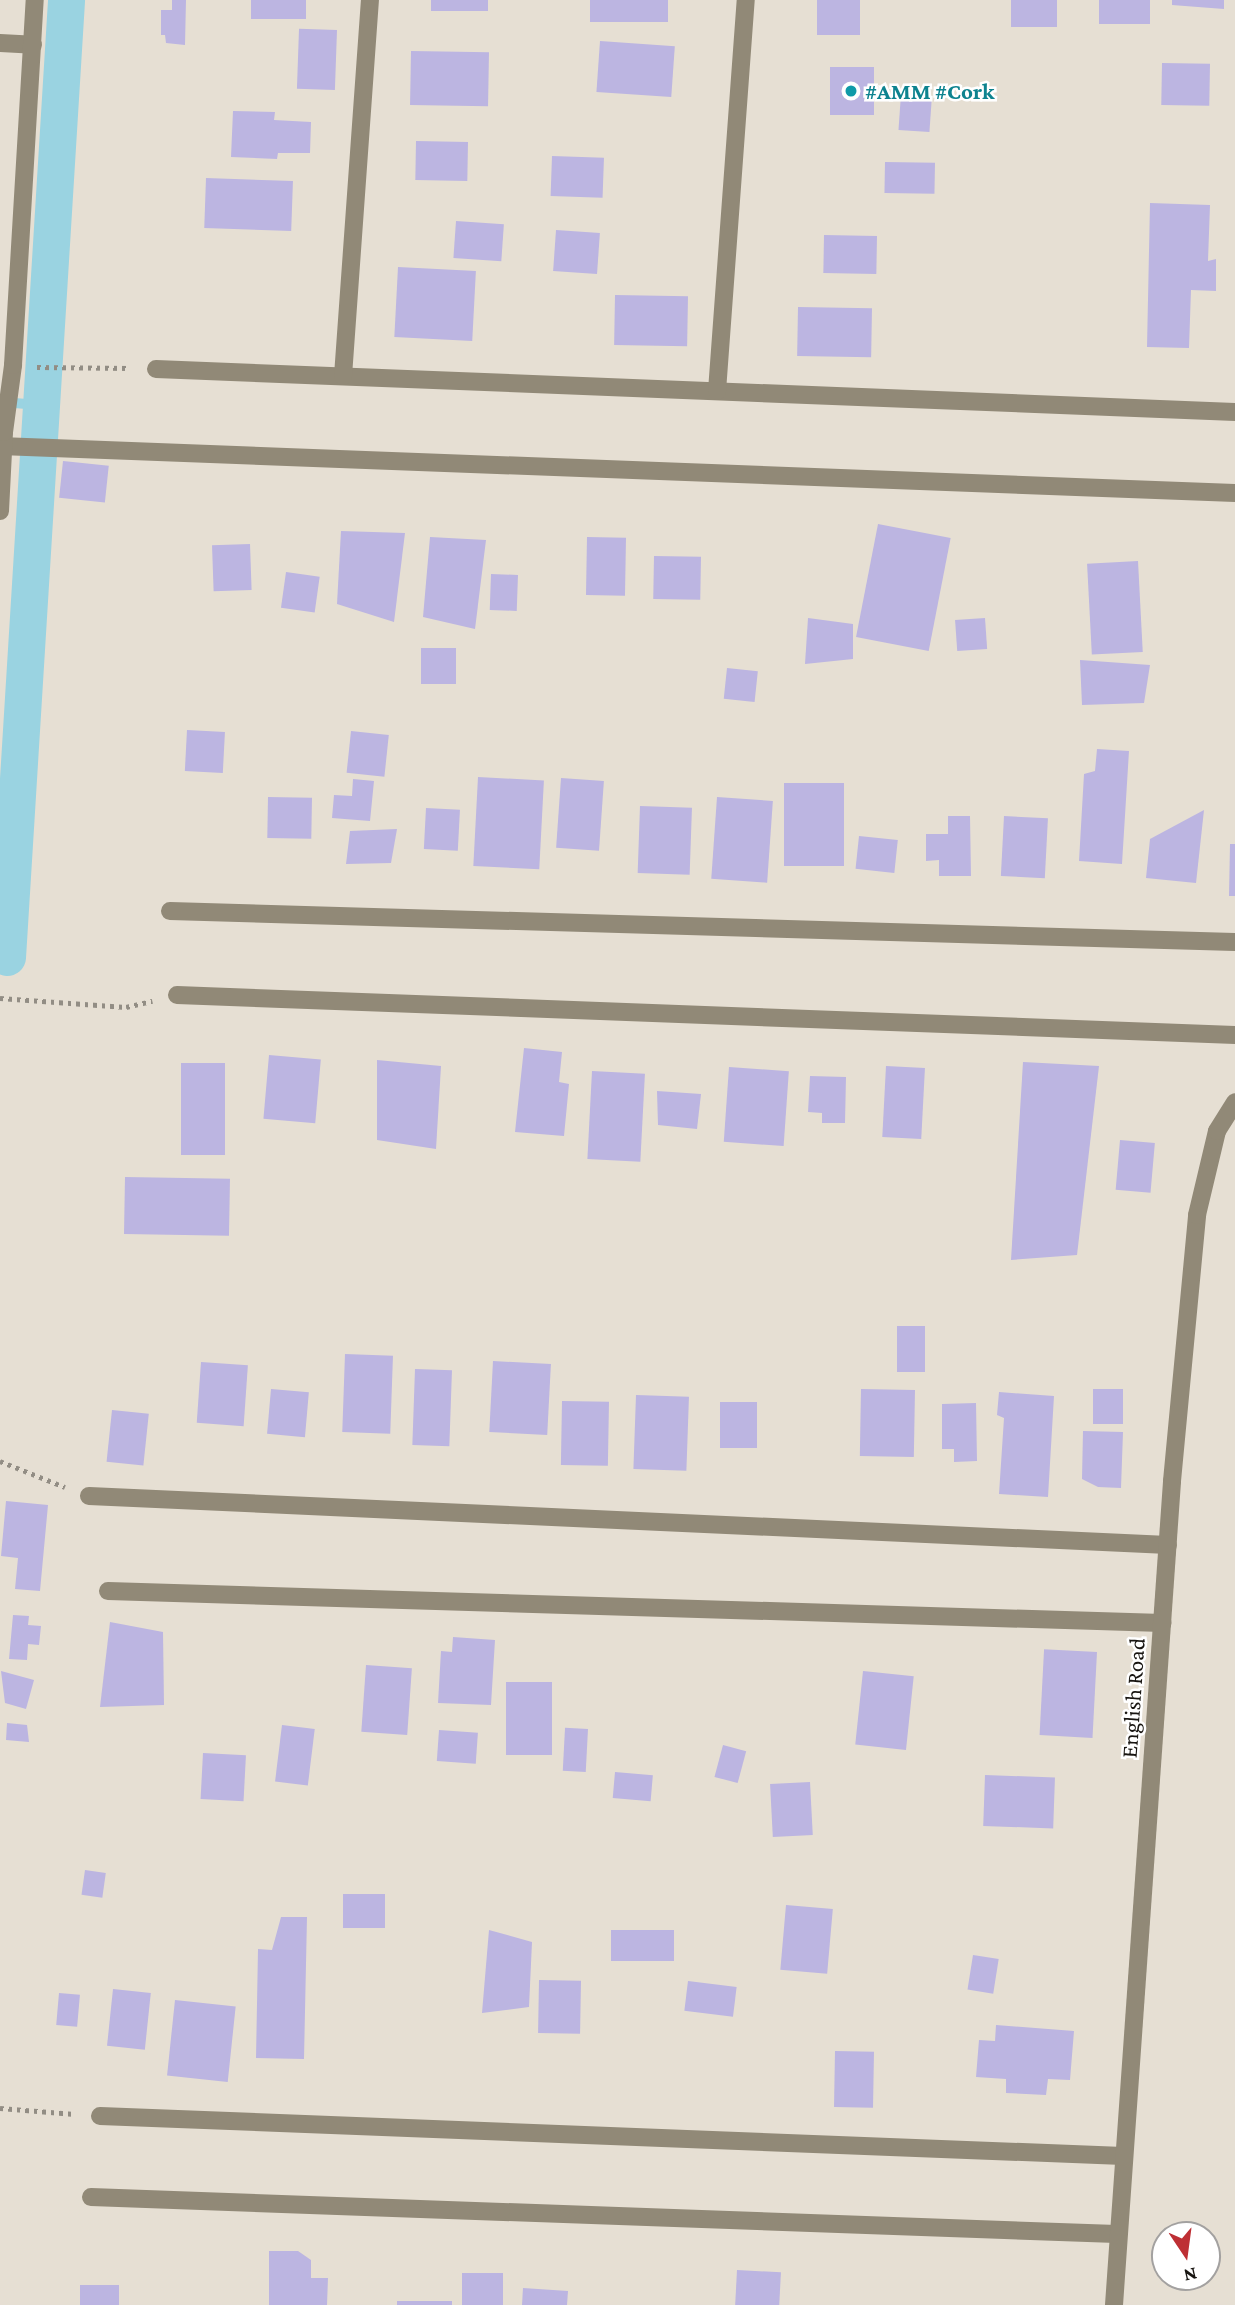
<!DOCTYPE html>
<style>
body{margin:0}
#map{position:relative;width:1235px;height:2305px;overflow:hidden;background:#e6dfd3;font-family:"Crimson Pro",serif}
div>[style]{position:absolute}
.stream>*{height:10px;margin:-5px;padding:0 5px;transform-origin:5px;border-radius:5px;background:#9ad3e1}
.canal>*{height:37px;margin:-18.5px;padding:0 18.5px;transform-origin:18.5px;border-radius:18.5px;background:#9ad3e1}
.building>*{inset:0;background:#bcb5e1;transform-origin:0 0}
.path>*{height:4.5px;margin-top:-2.25px;transform-origin:0;background:repeating-linear-gradient(90deg,#928d84 0 3.5px,transparent 0 8.5px)}
.minor>*{height:18px;margin:-9px;padding:0 9px;transform-origin:9px;border-radius:9px;background:#918977}
.tertiary>*{height:18px;margin:-9px;padding:0 9px;transform-origin:9px;border-radius:9px;background:#918977}
.dots>*{width:19px;height:19px;translate:-50% -50%;box-sizing:border-box;border:4px solid #fff;border-radius:50%}
span{translate:-50% -50%;white-space:nowrap;text-align:center;line-height:1.15;-webkit-text-stroke:5px #fff;paint-order:stroke}
.culture-label{font-size:23px;color:#0d838f;font-weight:700}
.left{translate:0 -50%;text-align:left}
.street-label{font-size:23px;color:#181511}
.north{position:absolute;left:1151px;top:2221px;width:70px;height:70px;box-sizing:border-box;background:#fff;border:2px solid #a3a1a0;border-radius:50%;rotate:167deg;font-size:19px;font-weight:700;line-height:28px;text-align:center;color:#181511}
.north::after{content:'';display:block;margin:auto;width:24px;height:32px;background:#be2f34;clip-path:polygon(50% 0,100% 100%,50% 72%,0 100%)}
</style>
<div id="map">
<div class="stream">
<i style="left:3px;top:402px;width:38px;rotate:5deg"></i>
</div>
<div class="canal">
<i style="left:7px;top:957px;width:959px;rotate:-86.47deg"></i>
</div>
<div class="building">
<i style="clip-path:polygon(172px 0,186px 0,185px 45px,166px 43px,165px 35px,161px 35px,161px 10px,172px 10px)"></i>
<i style="left:251px;top:0;width:55px;height:19px"></i>
<i style="left:431px;top:0;width:57px;height:11px"></i>
<i style="left:590px;top:0;width:78px;height:22px"></i>
<i style="left:817px;top:0;width:43px;height:35px"></i>
<i style="left:1011px;top:0;width:46px;height:27px"></i>
<i style="left:1099px;top:0;width:51px;height:24px"></i>
<i style="clip-path:polygon(1172px 0,1224px 0,1224px 9px,1172px 5px)"></i>
<i style="left:337px;top:30px;width:60px;height:38px;rotate:92deg"></i>
<i style="left:600px;top:41px;width:75px;height:51px;rotate:4deg"></i>
<i style="left:411px;top:51px;width:78px;height:54px;rotate:1deg"></i>
<i style="left:1162px;top:63px;width:48px;height:42px;rotate:1deg"></i>
<i style="left:830px;top:67px;width:44px;height:48px"></i>
<i style="left:901px;top:94px;width:31px;height:36px;rotate:4deg"></i>
<i style="clip-path:polygon(233px 111px,275px 112px,274px 120px,311px 122px,310px 153px,278px 153px,277px 159px,231px 157px)"></i>
<i style="left:416px;top:141px;width:52px;height:39px;rotate:1deg"></i>
<i style="left:552px;top:156px;width:52px;height:40px;rotate:2deg"></i>
<i style="left:885px;top:162px;width:50px;height:31px;rotate:1deg"></i>
<i style="left:206px;top:178px;width:87px;height:50px;rotate:2deg"></i>
<i style="clip-path:polygon(1150px 203px,1210px 205px,1208px 261px,1216px 259px,1216px 291px,1191px 290px,1189px 348px,1147px 347px)"></i>
<i style="left:456px;top:221px;width:48px;height:37px;rotate:4deg"></i>
<i style="left:556px;top:230px;width:44px;height:41px;rotate:4deg"></i>
<i style="left:824px;top:235px;width:53px;height:38px;rotate:1deg"></i>
<i style="left:398px;top:267px;width:78px;height:70px;rotate:3deg"></i>
<i style="left:615px;top:295px;width:73px;height:50px;rotate:1deg"></i>
<i style="left:798px;top:307px;width:74px;height:49px;rotate:1deg"></i>
<i style="left:63px;top:461px;width:46px;height:37px;rotate:6deg"></i>
<i style="left:878px;top:524px;width:74px;height:115px;rotate:11deg"></i>
<i style="clip-path:polygon(341px 531px,405px 533px,394px 622px,337px 604px)"></i>
<i style="clip-path:polygon(430px 537px,486px 540px,475px 629px,423px 617px)"></i>
<i style="left:587px;top:537px;width:39px;height:58px;rotate:1deg"></i>
<i style="left:250px;top:544px;width:46px;height:38px;rotate:88deg"></i>
<i style="left:654px;top:556px;width:47px;height:43px;rotate:1deg"></i>
<i style="left:1138px;top:561px;width:91px;height:51px;rotate:87deg"></i>
<i style="left:286px;top:572px;width:34px;height:36px;rotate:8deg"></i>
<i style="left:491px;top:574px;width:27px;height:36px;rotate:2deg"></i>
<i style="clip-path:polygon(808px 618px,853px 624px,853px 659px,805px 664px)"></i>
<i style="left:985px;top:618px;width:31px;height:30px;rotate:86deg"></i>
<i style="left:421px;top:648px;width:35px;height:36px"></i>
<i style="clip-path:polygon(1080px 660px,1150px 665px,1144px 703px,1082px 705px)"></i>
<i style="left:727px;top:668px;width:31px;height:31px;rotate:6deg"></i>
<i style="left:187px;top:730px;width:38px;height:41px;rotate:3deg"></i>
<i style="left:351px;top:731px;width:38px;height:42px;rotate:6deg"></i>
<i style="clip-path:polygon(1097px 749px,1129px 751px,1122px 864px,1079px 861px,1084px 774px,1095px 771px)"></i>
<i style="left:478px;top:777px;width:66px;height:89px;rotate:3deg"></i>
<i style="left:561px;top:778px;width:43px;height:70px;rotate:4deg"></i>
<i style="clip-path:polygon(353px 779px,374px 781px,370px 821px,332px 818px,334px 795px,352px 796px)"></i>
<i style="left:784px;top:783px;width:60px;height:83px"></i>
<i style="left:268px;top:797px;width:44px;height:41px;rotate:1deg"></i>
<i style="left:717px;top:797px;width:56px;height:82px;rotate:4deg"></i>
<i style="left:640px;top:806px;width:52px;height:67px;rotate:2deg"></i>
<i style="left:426px;top:808px;width:34px;height:41px;rotate:3deg"></i>
<i style="clip-path:polygon(1204px 810px,1196px 883px,1146px 878px,1150px 839px)"></i>
<i style="clip-path:polygon(948px 816px,970px 816px,971px 876px,939px 876px,939px 860px,926px 861px,926px 834px,948px 834px)"></i>
<i style="left:1004px;top:816px;width:44px;height:60px;rotate:3deg"></i>
<i style="clip-path:polygon(397px 829px,391px 863px,346px 864px,350px 831px)"></i>
<i style="left:859px;top:836px;width:39px;height:33px;rotate:6deg"></i>
<i style="clip-path:polygon(1230px 844px,1235px 844px,1235px 896px,1229px 896px)"></i>
<i style="clip-path:polygon(524px 1048px,562px 1052px,559px 1082px,569px 1084px,564px 1136px,515px 1132px)"></i>
<i style="left:269px;top:1055px;width:52px;height:64px;rotate:5deg"></i>
<i style="clip-path:polygon(377px 1060px,441px 1066px,436px 1149px,377px 1140px)"></i>
<i style="clip-path:polygon(1023px 1062px,1099px 1066px,1077px 1255px,1011px 1260px)"></i>
<i style="left:181px;top:1063px;width:44px;height:92px"></i>
<i style="left:886px;top:1066px;width:39px;height:71px;rotate:3deg"></i>
<i style="left:729px;top:1067px;width:60px;height:75px;rotate:4deg"></i>
<i style="left:592px;top:1071px;width:53px;height:88px;rotate:3deg"></i>
<i style="clip-path:polygon(810px 1076px,846px 1077px,845px 1123px,822px 1123px,822px 1113px,808px 1112px)"></i>
<i style="clip-path:polygon(657px 1091px,701px 1094px,697px 1129px,658px 1125px)"></i>
<i style="left:1120px;top:1140px;width:35px;height:50px;rotate:5deg"></i>
<i style="left:125px;top:1177px;width:105px;height:57px;rotate:1deg"></i>
<i style="left:897px;top:1326px;width:28px;height:46px"></i>
<i style="left:345px;top:1354px;width:48px;height:78px;rotate:2deg"></i>
<i style="left:493px;top:1361px;width:58px;height:71px;rotate:3deg"></i>
<i style="left:201px;top:1362px;width:47px;height:61px;rotate:4deg"></i>
<i style="left:415px;top:1369px;width:37px;height:76px;rotate:2deg"></i>
<i style="left:271px;top:1389px;width:38px;height:45px;rotate:5deg"></i>
<i style="left:861px;top:1389px;width:54px;height:67px;rotate:1deg"></i>
<i style="left:1093px;top:1389px;width:30px;height:35px"></i>
<i style="clip-path:polygon(999px 1392px,1054px 1396px,1048px 1497px,999px 1494px,1004px 1418px,997px 1415px)"></i>
<i style="left:636px;top:1395px;width:53px;height:74px;rotate:2deg"></i>
<i style="left:562px;top:1401px;width:47px;height:64px;rotate:1deg"></i>
<i style="left:720px;top:1402px;width:37px;height:46px"></i>
<i style="clip-path:polygon(976px 1403px,977px 1461px,954px 1462px,954px 1449px,942px 1449px,942px 1404px)"></i>
<i style="left:112px;top:1410px;width:37px;height:52px;rotate:6deg"></i>
<i style="clip-path:polygon(1083px 1431px,1123px 1432px,1121px 1488px,1098px 1487px,1082px 1479px)"></i>
<i style="clip-path:polygon(6px 1501px,48px 1505px,40px 1591px,15px 1589px,18px 1558px,1px 1556px)"></i>
<i style="clip-path:polygon(13px 1615px,29px 1616px,28px 1625px,41px 1626px,39px 1645px,28px 1644px,27px 1660px,9px 1659px)"></i>
<i style="clip-path:polygon(110px 1622px,163px 1632px,164px 1705px,100px 1707px)"></i>
<i style="clip-path:polygon(453px 1637px,495px 1640px,491px 1705px,438px 1703px,441px 1651px,452px 1652px)"></i>
<i style="left:1097px;top:1652px;width:86px;height:53px;rotate:93deg"></i>
<i style="left:366px;top:1665px;width:46px;height:67px;rotate:4deg"></i>
<i style="clip-path:polygon(1px 1671px,34px 1680px,26px 1709px,5px 1703px)"></i>
<i style="left:863px;top:1671px;width:51px;height:74px;rotate:6deg"></i>
<i style="left:506px;top:1682px;width:46px;height:73px"></i>
<i style="clip-path:polygon(7px 1723px,27px 1725px,29px 1742px,6px 1740px)"></i>
<i style="left:282px;top:1725px;width:33px;height:57px;rotate:7deg"></i>
<i style="left:588px;top:1729px;width:43px;height:23px;rotate:93deg"></i>
<i style="left:439px;top:1730px;width:39px;height:31px;rotate:4deg"></i>
<i style="left:723px;top:1745px;width:24px;height:33px;rotate:15deg"></i>
<i style="left:203px;top:1753px;width:43px;height:46px;rotate:3deg"></i>
<i style="left:615px;top:1772px;width:38px;height:26px;rotate:5deg"></i>
<i style="left:985px;top:1775px;width:70px;height:51px;rotate:2deg"></i>
<i style="left:810px;top:1782px;width:53px;height:40px;rotate:87deg"></i>
<i style="left:85px;top:1870px;width:21px;height:25px;rotate:8deg"></i>
<i style="left:343px;top:1894px;width:42px;height:34px"></i>
<i style="left:786px;top:1905px;width:47px;height:65px;rotate:5deg"></i>
<i style="clip-path:polygon(281px 1917px,307px 1917px,304px 2059px,256px 2058px,258px 1949px,272px 1950px)"></i>
<i style="clip-path:polygon(489px 1930px,532px 1942px,529px 2007px,482px 2013px)"></i>
<i style="left:611px;top:1930px;width:63px;height:31px"></i>
<i style="left:973px;top:1955px;width:26px;height:35px;rotate:9deg"></i>
<i style="left:539px;top:1980px;width:42px;height:53px;rotate:1deg"></i>
<i style="left:688px;top:1981px;width:49px;height:30px;rotate:7deg"></i>
<i style="left:113px;top:1989px;width:38px;height:57px;rotate:6deg"></i>
<i style="left:59px;top:1993px;width:21px;height:32px;rotate:5deg"></i>
<i style="left:175px;top:2000px;width:61px;height:76px;rotate:6deg"></i>
<i style="clip-path:polygon(996px 2025px,1074px 2031px,1070px 2080px,1048px 2079px,1046px 2095px,1006px 2093px,1006px 2079px,976px 2077px,979px 2040px,995px 2041px)"></i>
<i style="left:835px;top:2051px;width:39px;height:56px;rotate:1deg"></i>
<i style="clip-path:polygon(269px 2251px,298px 2251px,311px 2260px,311px 2278px,328px 2278px,327px 2305px,269px 2305px)"></i>
<i style="left:737px;top:2270px;width:44px;height:35px;rotate:3deg"></i>
<i style="left:462px;top:2273px;width:41px;height:32px"></i>
<i style="left:119px;top:2285px;width:20px;height:39px;rotate:90deg"></i>
<i style="clip-path:polygon(523px 2288px,568px 2291px,567px 2305px,522px 2305px)"></i>
<i style="left:397px;top:2301px;width:55px;height:4px"></i>
</div>
<div class="path">
<i style="left:37px;top:367px;width:93px;rotate:0.6deg"></i>
<i style="left:0;top:998px;width:126px;rotate:4.1deg"></i>
<i style="left:126px;top:1007px;width:27px;rotate:-13deg"></i>
<i style="left:0;top:1461px;width:70px;rotate:21.8deg"></i>
<i style="left:0;top:2108px;width:75px;rotate:4.6deg"></i>
</div>
<div class="minor">
<i style="left:0;top:43px;width:33px;rotate:3deg"></i>
<i style="left:156px;top:369px;width:1080px;rotate:2.28deg"></i>
<i style="left:343px;top:376px;width:377px;rotate:-85.9deg"></i>
<i style="left:717px;top:391px;width:392px;rotate:-85.8deg"></i>
<i style="left:0;top:446px;width:1236px;rotate:2.18deg"></i>
<i style="left:170px;top:911px;width:1065px;rotate:1.67deg"></i>
<i style="left:177px;top:995px;width:1059px;rotate:2.17deg"></i>
<i style="left:89px;top:1496px;width:1080px;rotate:2.6deg"></i>
<i style="left:108px;top:1591px;width:1055px;rotate:1.74deg"></i>
<i style="left:100px;top:2116px;width:1024px;rotate:2.24deg"></i>
<i style="left:91px;top:2197px;width:1026px;rotate:2.07deg"></i>
<i style="left:1114px;top:2305px;width:826px;rotate:-85.97deg"></i>
<i style="left:1172px;top:1481px;width:267px;rotate:-84.6deg"></i>
<i style="left:1197px;top:1215px;width:86px;rotate:-76.6deg"></i>
<i style="left:1217px;top:1131px;width:34px;rotate:-58deg"></i>
</div>
<div class="tertiary">
<i style="left:0;top:511px;width:79px;rotate:-87.1deg"></i>
<i style="left:4px;top:432px;width:68px;rotate:-82.3deg"></i>
<i style="left:13px;top:365px;width:366px;rotate:-86.6deg"></i>
</div>
<div class="dots">
<i style="left:851px;top:91px;background:#0f9aa8"></i>
</div>
<div class="culture-label">
<span class="left" style="left:865px;top:91px">#AMM #Cork</span>
</div>
<div class="street-label">
<span style="left:1133px;top:1698px;rotate:-86deg">English Road</span>
</div>
<div class="north">N</div>
</div>
